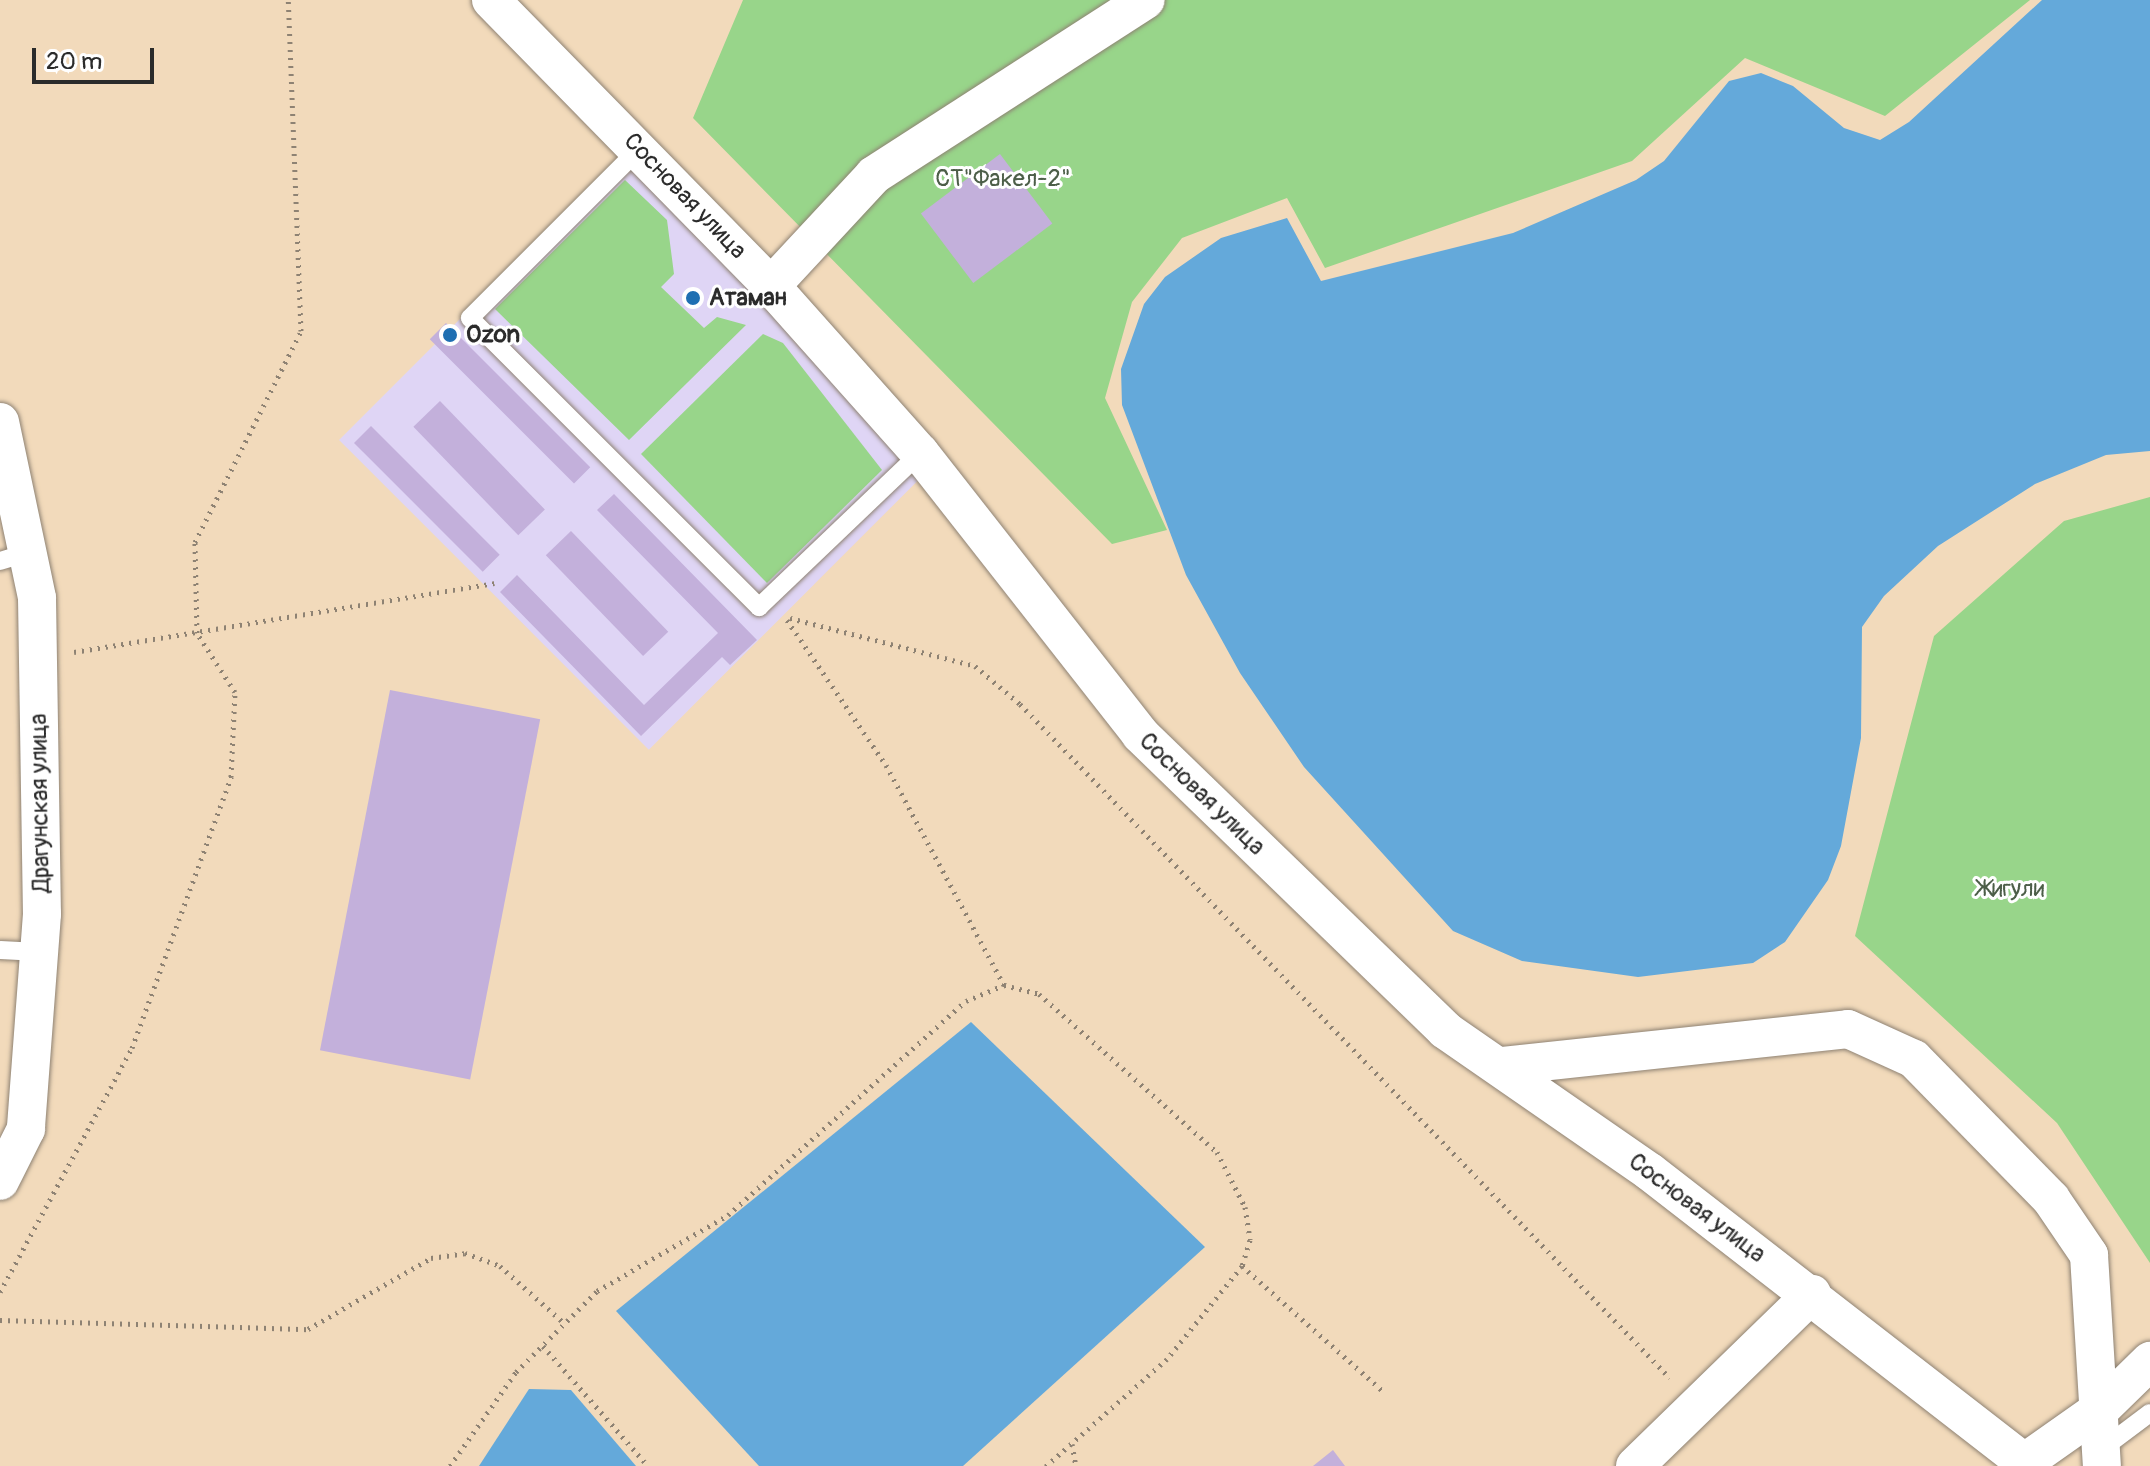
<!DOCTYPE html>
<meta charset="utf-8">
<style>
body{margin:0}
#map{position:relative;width:2150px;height:1466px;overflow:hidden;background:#f2dabb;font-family:Pangolin,sans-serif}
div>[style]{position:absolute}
.built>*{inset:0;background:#dfd5f5;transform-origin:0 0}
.green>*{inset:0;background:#98d58a}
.water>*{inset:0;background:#64a9da}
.building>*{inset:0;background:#c3b0db;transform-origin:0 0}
.path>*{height:5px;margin-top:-2.5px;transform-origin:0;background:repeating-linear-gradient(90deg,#8e8273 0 2px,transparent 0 8px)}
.roads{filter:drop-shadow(0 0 2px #8e8273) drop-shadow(0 0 2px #8e8273)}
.service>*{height:18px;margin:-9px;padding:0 9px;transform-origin:9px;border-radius:9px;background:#fff}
.minor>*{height:38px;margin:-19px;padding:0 19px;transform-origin:19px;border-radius:19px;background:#fff}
.dots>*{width:22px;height:22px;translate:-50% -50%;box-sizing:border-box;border:4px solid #fff;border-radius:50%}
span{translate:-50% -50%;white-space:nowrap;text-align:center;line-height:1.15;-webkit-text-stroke:6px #fff;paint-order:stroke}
.park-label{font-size:24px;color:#4c5e48}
.street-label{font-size:24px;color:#2b2b2b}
.poi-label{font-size:24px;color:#2b2b2b;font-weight:700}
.left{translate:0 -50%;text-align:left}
.scale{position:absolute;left:32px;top:48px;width:122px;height:36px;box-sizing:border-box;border:4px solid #2b2b2b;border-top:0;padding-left:10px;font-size:24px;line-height:28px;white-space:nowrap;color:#2b2b2b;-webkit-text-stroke:6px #fff;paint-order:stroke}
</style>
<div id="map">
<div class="built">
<i style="left:629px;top:150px;width:438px;height:410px;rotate:45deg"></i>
</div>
<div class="green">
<i style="clip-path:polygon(743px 0,2030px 0,1885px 116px,1745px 58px,1632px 161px,1325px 268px,1287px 198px,1182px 238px,1132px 302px,1105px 398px,1167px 530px,1112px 544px,693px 118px)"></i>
<i style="clip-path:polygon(625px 180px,667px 220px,674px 274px,661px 287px,704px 328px,717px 317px,746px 325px,629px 440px,495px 309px)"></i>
<i style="clip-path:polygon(763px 334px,783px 343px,882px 470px,767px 583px,641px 454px)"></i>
<i style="clip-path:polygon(2150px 497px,2150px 1263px,2057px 1123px,1855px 936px,1934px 636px,2064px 521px)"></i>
</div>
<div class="water">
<i style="clip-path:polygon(2042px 0,2150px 0,2150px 451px,2106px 455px,2035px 484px,1938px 546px,1884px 596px,1862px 627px,1861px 738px,1841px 846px,1828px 880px,1785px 942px,1753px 963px,1638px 977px,1522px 961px,1453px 931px,1304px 767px,1240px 673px,1186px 575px,1122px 405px,1121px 369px,1144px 304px,1165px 277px,1221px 238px,1287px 218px,1321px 281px,1513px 233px,1636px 180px,1664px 161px,1729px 81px,1761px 73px,1793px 86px,1844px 128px,1880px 140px,1909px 122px)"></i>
<i style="clip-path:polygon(971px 1022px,1205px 1247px,963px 1466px,759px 1466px,616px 1311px)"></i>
<i style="clip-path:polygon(529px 1389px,571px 1390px,636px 1466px,479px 1466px)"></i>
</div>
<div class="building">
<i style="left:1000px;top:154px;width:87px;height:99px;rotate:53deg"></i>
<i style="left:446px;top:323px;width:204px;height:23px;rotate:45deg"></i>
<i style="left:440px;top:401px;width:151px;height:37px;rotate:46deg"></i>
<i style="left:371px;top:426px;width:182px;height:24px;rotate:45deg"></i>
<i style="clip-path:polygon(614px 494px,757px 640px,730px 665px,722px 657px,641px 736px,500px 592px,517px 575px,644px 705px,718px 633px,597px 510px)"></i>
<i style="left:571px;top:531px;width:140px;height:35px;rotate:46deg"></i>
<i style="left:390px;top:690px;width:153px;height:367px;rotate:11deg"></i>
<i style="clip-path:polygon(1333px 1450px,1345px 1466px,1313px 1466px)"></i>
</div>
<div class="path">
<i style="left:790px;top:618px;width:191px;rotate:14.5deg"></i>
<i style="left:975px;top:666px;width:59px;rotate:40.2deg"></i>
<i style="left:1020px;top:704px;width:936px;rotate:46.04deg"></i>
<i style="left:787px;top:620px;width:176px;rotate:55.7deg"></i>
<i style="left:886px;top:765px;width:250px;rotate:61.8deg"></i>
<i style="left:74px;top:652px;width:426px;rotate:-9.3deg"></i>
<i style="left:1242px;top:1266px;width:190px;rotate:41.6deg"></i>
<i style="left:0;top:1292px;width:277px;rotate:-61.6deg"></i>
<i style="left:132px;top:1048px;width:289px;rotate:-69.9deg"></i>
<i style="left:231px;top:777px;width:85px;rotate:-87.3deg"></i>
<i style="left:235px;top:692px;width:70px;rotate:-122.8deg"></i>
<i style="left:197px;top:633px;width:91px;rotate:-91.3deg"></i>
<i style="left:195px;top:542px;width:236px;rotate:-63.3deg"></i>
<i style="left:301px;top:331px;width:331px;rotate:-92.2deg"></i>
<i style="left:0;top:1320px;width:308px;rotate:1.7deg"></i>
<i style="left:308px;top:1329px;width:142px;rotate:-30deg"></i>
<i style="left:431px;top:1258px;width:34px;rotate:-8deg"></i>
<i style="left:465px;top:1253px;width:37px;rotate:20deg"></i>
<i style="left:500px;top:1266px;width:86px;rotate:41.7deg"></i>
<i style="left:543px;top:1346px;width:159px;rotate:48.8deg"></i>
<i style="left:1072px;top:1444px;width:22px;rotate:80deg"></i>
<i style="left:450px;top:1466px;width:115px;rotate:-54.9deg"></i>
<i style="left:516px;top:1372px;width:115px;rotate:-45deg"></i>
<i style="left:597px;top:1291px;width:151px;rotate:-30.1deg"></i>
<i style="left:728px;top:1215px;width:320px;rotate:-42deg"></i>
<i style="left:966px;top:1001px;width:41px;rotate:-22.8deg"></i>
<i style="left:1004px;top:985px;width:36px;rotate:14deg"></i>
<i style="left:1039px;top:994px;width:238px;rotate:41.6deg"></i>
<i style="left:1217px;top:1152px;width:62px;rotate:63deg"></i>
<i style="left:1245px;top:1207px;width:33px;rotate:81deg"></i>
<i style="left:1250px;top:1240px;width:27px;rotate:107deg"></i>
<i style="left:1242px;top:1266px;width:119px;rotate:128.9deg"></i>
<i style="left:1167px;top:1359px;width:162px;rotate:138.5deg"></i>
</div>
<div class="roads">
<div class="service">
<i style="left:639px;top:149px;width:239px;rotate:135deg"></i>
<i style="left:470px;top:318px;width:409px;rotate:45deg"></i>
<i style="left:759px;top:607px;width:223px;rotate:-43.7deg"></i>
<i style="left:0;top:561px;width:28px;rotate:-17deg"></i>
<i style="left:0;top:950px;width:39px;rotate:3deg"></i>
<i style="left:2102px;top:1449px;width:60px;rotate:-36.9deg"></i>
</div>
<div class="minor">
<i style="left:491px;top:0;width:400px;rotate:45.6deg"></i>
<i style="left:771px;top:286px;width:224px;rotate:48.3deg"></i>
<i style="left:920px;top:453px;width:357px;rotate:51.9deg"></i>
<i style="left:1140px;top:734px;width:425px;rotate:44.1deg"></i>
<i style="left:1445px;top:1030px;width:249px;rotate:34.7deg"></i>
<i style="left:1650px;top:1172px;width:480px;rotate:37.8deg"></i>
<i style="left:771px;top:286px;width:151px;rotate:-47.1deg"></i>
<i style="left:874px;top:175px;width:323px;rotate:-32.8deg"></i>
<i style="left:0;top:422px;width:180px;rotate:78.1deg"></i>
<i style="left:37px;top:598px;width:316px;rotate:89.1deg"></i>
<i style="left:42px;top:914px;width:216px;rotate:94.3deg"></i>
<i style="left:26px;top:1129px;width:58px;rotate:116.6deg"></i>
<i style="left:1503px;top:1066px;width:347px;rotate:-6.1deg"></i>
<i style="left:1848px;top:1029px;width:72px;rotate:24.4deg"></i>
<i style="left:1914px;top:1059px;width:196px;rotate:45.6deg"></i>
<i style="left:2051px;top:1199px;width:68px;rotate:55.8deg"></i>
<i style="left:2089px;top:1255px;width:211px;rotate:86.5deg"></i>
<i style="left:2025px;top:1462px;width:95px;rotate:-35.2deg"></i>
<i style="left:2103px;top:1407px;width:66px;rotate:-44.4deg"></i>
<i style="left:1635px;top:1466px;width:247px;rotate:-44.2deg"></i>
</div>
</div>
<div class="dots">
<i style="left:693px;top:298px;background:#1f6fb2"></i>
<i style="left:450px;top:335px;background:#1f6fb2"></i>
</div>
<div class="park-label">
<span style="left:1003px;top:179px">СТ"Факел-2"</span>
<span style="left:2011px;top:889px">Жигули</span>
</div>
<div class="street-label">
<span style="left:685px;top:196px;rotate:46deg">Сосновая улица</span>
<span style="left:1202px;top:794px;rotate:44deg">Сосновая улица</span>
<span style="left:40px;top:803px;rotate:-91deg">Драгунская улица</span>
<span style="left:1697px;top:1208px;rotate:37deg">Сосновая улица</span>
</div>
<div class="poi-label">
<span class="left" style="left:709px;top:298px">Атаман</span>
<span class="left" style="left:466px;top:335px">Ozon</span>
</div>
<div class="scale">20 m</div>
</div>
